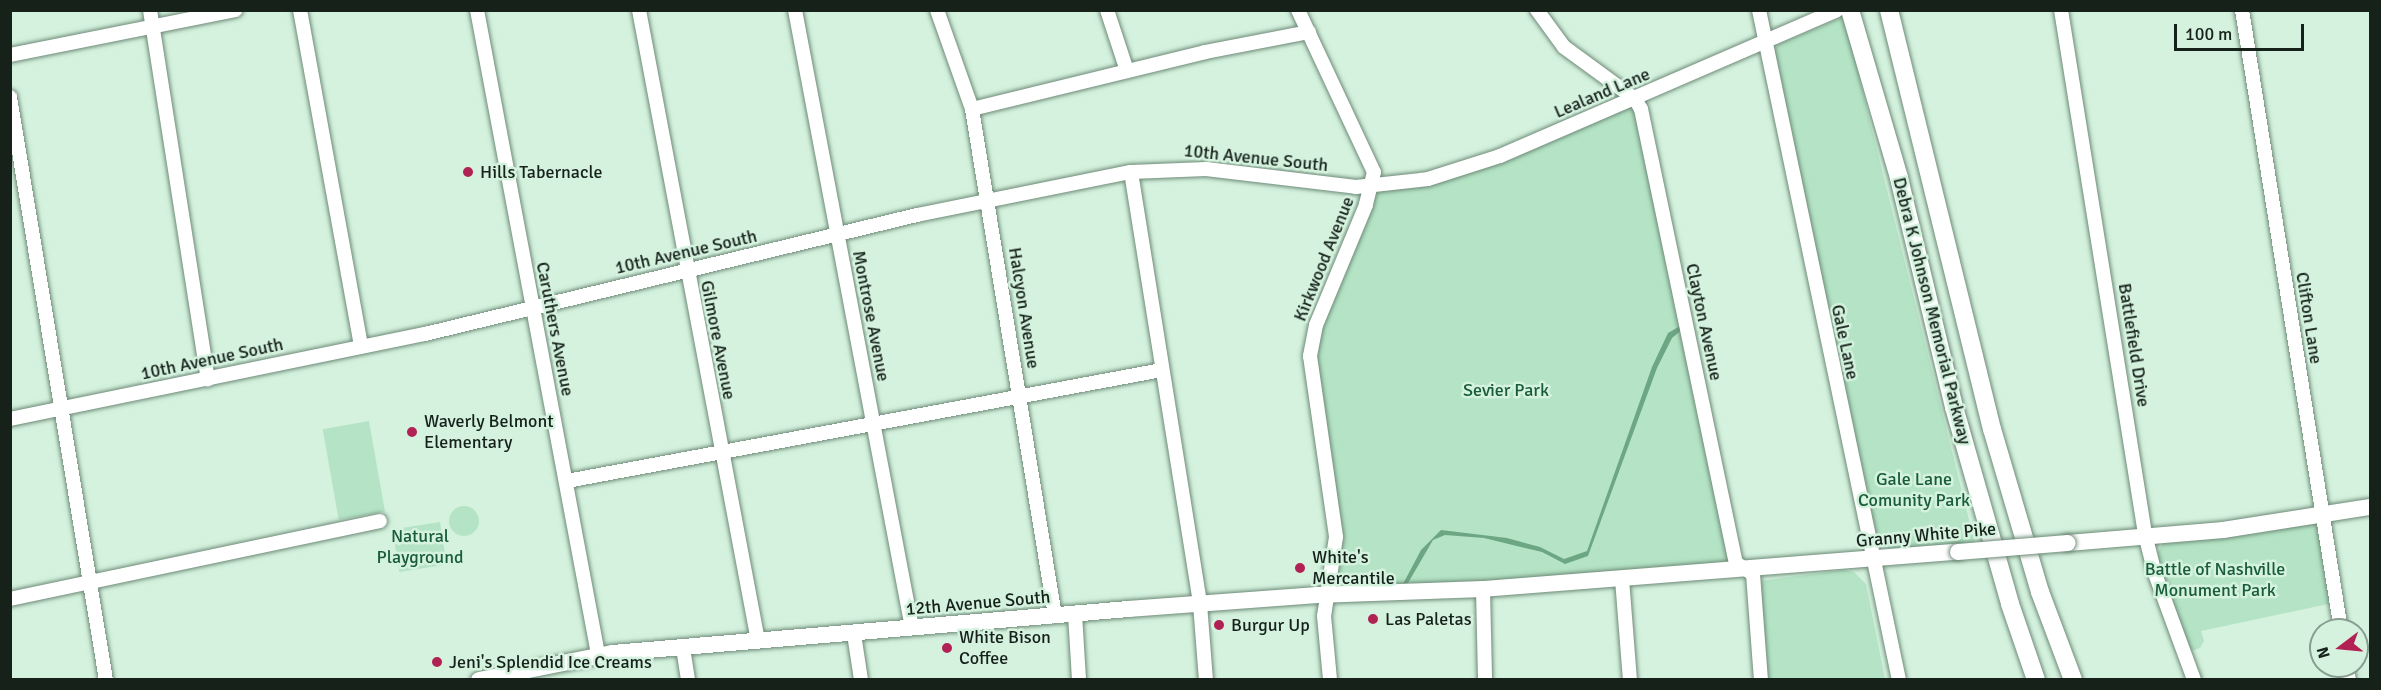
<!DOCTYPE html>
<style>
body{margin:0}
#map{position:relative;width:2381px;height:690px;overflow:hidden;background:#d4f2de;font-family:Signika,sans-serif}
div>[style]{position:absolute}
.green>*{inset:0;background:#b4e4c5;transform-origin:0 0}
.round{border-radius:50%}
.water>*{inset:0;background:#6da683}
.roads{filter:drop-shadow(0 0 2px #6e8a78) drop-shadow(0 0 2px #6e8a78)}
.minor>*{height:14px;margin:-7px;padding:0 7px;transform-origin:7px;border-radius:7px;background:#fff}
.major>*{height:16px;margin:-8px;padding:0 8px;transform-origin:8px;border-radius:8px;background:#fff}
.highway>*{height:18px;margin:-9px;padding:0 9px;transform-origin:9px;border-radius:9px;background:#fff}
.bridges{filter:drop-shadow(0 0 2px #6e8a78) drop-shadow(0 0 2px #6e8a78)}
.major-bridge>*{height:16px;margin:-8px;padding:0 8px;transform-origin:8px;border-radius:8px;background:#fff}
.dots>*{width:16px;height:16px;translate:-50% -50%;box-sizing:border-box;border:3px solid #d4f2de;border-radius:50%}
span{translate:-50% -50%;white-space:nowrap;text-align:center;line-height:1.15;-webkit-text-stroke:5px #d4f2de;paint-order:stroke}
.street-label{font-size:18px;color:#16211a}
.poi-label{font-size:18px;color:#16211a}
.left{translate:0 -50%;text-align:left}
.park-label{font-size:18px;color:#195c39}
.frame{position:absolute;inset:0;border:12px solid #16211a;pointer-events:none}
.north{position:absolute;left:2309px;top:618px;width:60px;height:60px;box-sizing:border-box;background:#d4f2de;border:2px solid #889e90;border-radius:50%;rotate:254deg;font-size:16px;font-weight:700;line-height:24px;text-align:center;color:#16211a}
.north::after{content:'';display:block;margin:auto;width:21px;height:27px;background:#b12154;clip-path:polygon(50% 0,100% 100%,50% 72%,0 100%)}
.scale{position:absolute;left:2174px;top:24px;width:130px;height:27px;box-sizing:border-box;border:3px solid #16211a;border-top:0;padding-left:8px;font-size:18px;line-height:21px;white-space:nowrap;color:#16211a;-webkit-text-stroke:4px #d4f2de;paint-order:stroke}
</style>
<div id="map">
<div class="green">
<i style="clip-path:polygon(1846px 16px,1869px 118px,1975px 544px,1891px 551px,1877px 538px,1773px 52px,1779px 44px)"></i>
<i style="clip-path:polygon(1636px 101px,1733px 564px,1469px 586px,1408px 583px,1337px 589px,1342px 546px,1314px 373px,1318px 333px,1378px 190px,1418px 186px)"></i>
<i style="left:369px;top:421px;width:92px;height:47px;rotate:80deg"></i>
<i class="round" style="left:449px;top:506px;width:30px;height:30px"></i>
<i style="clip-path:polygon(2320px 519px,2333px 603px,2201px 631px,2204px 641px,2200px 648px,2191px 651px,2159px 565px,2158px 552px,2163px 543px)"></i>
<i style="left:440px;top:522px;width:43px;height:48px;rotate:81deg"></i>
<i style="clip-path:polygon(1843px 570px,1854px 572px,1866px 584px,1885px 679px,1766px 679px,1759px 581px)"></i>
</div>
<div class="water">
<i style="clip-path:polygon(1682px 325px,1683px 329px,1672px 338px,1657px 368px,1588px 556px,1565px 564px,1542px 552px,1484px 538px,1445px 535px,1433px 540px,1408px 583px,1403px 584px,1421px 550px,1441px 530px,1507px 538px,1540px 547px,1564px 559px,1587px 551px,1652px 367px,1668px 333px)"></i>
</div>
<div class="roads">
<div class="minor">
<i style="left:150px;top:10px;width:374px;rotate:81.1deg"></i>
<i style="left:300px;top:10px;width:342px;rotate:79.7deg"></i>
<i style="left:477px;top:10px;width:655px;rotate:79.36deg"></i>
<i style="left:639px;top:10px;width:642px;rotate:79.32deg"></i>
<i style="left:795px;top:10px;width:629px;rotate:79.28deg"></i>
<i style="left:937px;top:10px;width:105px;rotate:70.5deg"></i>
<i style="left:972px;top:109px;width:514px;rotate:80.7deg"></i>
<i style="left:1107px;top:10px;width:64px;rotate:71.8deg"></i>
<i style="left:1298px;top:10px;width:179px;rotate:64.9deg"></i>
<i style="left:1374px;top:172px;width:34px;rotate:104deg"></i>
<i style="left:1366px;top:205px;width:130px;rotate:112.6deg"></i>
<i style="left:1316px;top:325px;width:32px;rotate:101deg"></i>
<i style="left:1310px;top:356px;width:183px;rotate:81.8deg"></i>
<i style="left:1336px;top:537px;width:80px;rotate:98.6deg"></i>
<i style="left:1324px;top:616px;width:64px;rotate:84.6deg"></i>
<i style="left:1537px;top:10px;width:46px;rotate:53.9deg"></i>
<i style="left:1564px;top:47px;width:88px;rotate:36.2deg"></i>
<i style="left:1635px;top:99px;width:12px;rotate:59deg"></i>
<i style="left:1641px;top:109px;width:464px;rotate:78.2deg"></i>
<i style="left:1736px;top:563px;width:20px;rotate:33deg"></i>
<i style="left:1753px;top:574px;width:106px;rotate:85.7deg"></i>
<i style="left:1759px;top:10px;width:684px;rotate:78.2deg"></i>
<i style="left:2061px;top:10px;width:531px;rotate:80.89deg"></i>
<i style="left:2145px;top:534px;width:38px;rotate:76deg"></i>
<i style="left:2154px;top:571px;width:116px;rotate:69.8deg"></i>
<i style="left:2242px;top:10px;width:628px;rotate:80.93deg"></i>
<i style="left:10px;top:55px;width:230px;rotate:-11.3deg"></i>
<i style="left:10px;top:97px;width:591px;rotate:80.65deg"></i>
<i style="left:972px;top:109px;width:240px;rotate:-13.7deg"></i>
<i style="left:1205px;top:52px;width:106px;rotate:-10.9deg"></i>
<i style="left:1131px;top:172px;width:437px;rotate:80.9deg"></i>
<i style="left:1200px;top:604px;width:76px;rotate:85.5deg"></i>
<i style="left:10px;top:419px;width:424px;rotate:-11.6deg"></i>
<i style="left:425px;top:334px;width:506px;rotate:-13.6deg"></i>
<i style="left:917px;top:215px;width:218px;rotate:-11.4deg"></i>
<i style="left:1131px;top:172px;width:75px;rotate:-2.3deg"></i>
<i style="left:1206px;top:169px;width:151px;rotate:6.8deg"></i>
<i style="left:1356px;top:187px;width:72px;rotate:-6.3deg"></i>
<i style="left:1428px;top:179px;width:76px;rotate:-17.7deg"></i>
<i style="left:1500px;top:156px;width:367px;rotate:-23.4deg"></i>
<i style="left:567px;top:481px;width:605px;rotate:-10.57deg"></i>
<i style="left:1622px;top:579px;width:101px;rotate:85.5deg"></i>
<i style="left:1483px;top:589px;width:91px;rotate:88.7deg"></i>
<i style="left:10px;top:599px;width:378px;rotate:-11.9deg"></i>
<i style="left:1075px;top:614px;width:66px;rotate:86.5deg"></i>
<i style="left:854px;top:634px;width:47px;rotate:81.3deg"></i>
<i style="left:683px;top:648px;width:32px;rotate:81deg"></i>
<i style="left:2346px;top:666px;width:14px;rotate:78deg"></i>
</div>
<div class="major">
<i style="left:2068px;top:543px;width:156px;rotate:-4.8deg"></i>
<i style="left:2223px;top:530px;width:149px;rotate:-8.9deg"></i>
<i style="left:479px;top:680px;width:137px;rotate:-11.4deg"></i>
<i style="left:613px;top:653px;width:517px;rotate:-4.88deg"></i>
<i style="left:1128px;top:609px;width:190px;rotate:-4.2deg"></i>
<i style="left:1317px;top:595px;width:166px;rotate:-2.1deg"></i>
<i style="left:1483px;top:589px;width:476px;rotate:-4.5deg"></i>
</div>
<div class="highway">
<i style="left:1850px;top:10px;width:175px;rotate:73.7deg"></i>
<i style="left:1899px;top:178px;width:236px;rotate:76.5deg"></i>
<i style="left:1954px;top:407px;width:205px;rotate:74.1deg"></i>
<i style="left:2010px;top:604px;width:80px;rotate:71.1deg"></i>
<i style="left:1889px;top:10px;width:431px;rotate:76.2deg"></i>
<i style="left:1992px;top:429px;width:170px;rotate:73.6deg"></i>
<i style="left:2040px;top:592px;width:94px;rotate:69.4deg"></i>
</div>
</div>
<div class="bridges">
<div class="major-bridge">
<i style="left:1958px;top:552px;width:110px;rotate:-4.7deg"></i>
</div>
</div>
<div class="dots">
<i style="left:468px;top:172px;background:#b12154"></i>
<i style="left:412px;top:432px;background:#b12154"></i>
<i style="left:1300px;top:568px;background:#b12154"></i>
<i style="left:1373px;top:619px;background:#b12154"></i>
<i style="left:1219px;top:625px;background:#b12154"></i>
<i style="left:947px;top:648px;background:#b12154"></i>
<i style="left:437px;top:662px;background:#b12154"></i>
</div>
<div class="street-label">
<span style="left:1602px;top:93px;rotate:-23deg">Lealand Lane</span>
<span style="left:1256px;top:158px;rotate:6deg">10th Avenue South</span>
<span style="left:686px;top:252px;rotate:-13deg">10th Avenue South</span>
<span style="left:1324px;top:259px;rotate:-68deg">Kirkwood Avenue</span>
<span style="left:1024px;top:308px;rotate:81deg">Halcyon Avenue</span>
<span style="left:1932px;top:311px;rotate:76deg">Debra K Johnson Memorial Parkway</span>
<span style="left:871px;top:316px;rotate:79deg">Montrose Avenue</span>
<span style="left:2309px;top:318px;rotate:81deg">Clifton Lane</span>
<span style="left:1704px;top:322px;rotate:78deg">Clayton Avenue</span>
<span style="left:555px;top:329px;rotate:79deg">Caruthers Avenue</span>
<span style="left:718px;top:340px;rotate:79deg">Gilmore Avenue</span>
<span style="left:1845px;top:342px;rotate:78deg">Gale Lane</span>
<span style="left:2134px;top:345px;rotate:81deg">Battlefield Drive</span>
<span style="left:212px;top:359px;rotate:-12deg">10th Avenue South</span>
<span style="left:1926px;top:535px;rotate:-5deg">Granny White Pike</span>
<span style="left:978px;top:603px;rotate:-5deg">12th Avenue South</span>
</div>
<div class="poi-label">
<span class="left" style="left:480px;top:172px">Hills Tabernacle</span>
<span class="left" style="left:424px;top:432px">Waverly Belmont<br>Elementary</span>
<span class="left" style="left:1312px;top:568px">White's<br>Mercantile</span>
<span class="left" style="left:1385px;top:619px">Las Paletas</span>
<span class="left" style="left:1231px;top:625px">Burgur Up</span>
<span class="left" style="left:959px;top:648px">White Bison<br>Coffee</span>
<span class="left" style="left:449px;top:662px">Jeni's Splendid Ice Creams</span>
</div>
<div class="park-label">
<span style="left:1506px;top:390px">Sevier Park</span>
<span style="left:1914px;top:490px">Gale Lane<br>Comunity Park</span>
<span style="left:420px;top:547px">Natural<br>Playground</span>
<span style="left:2215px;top:580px">Battle of Nashville<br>Monument Park</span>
</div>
<div class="frame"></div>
<div class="north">N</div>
<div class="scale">100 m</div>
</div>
